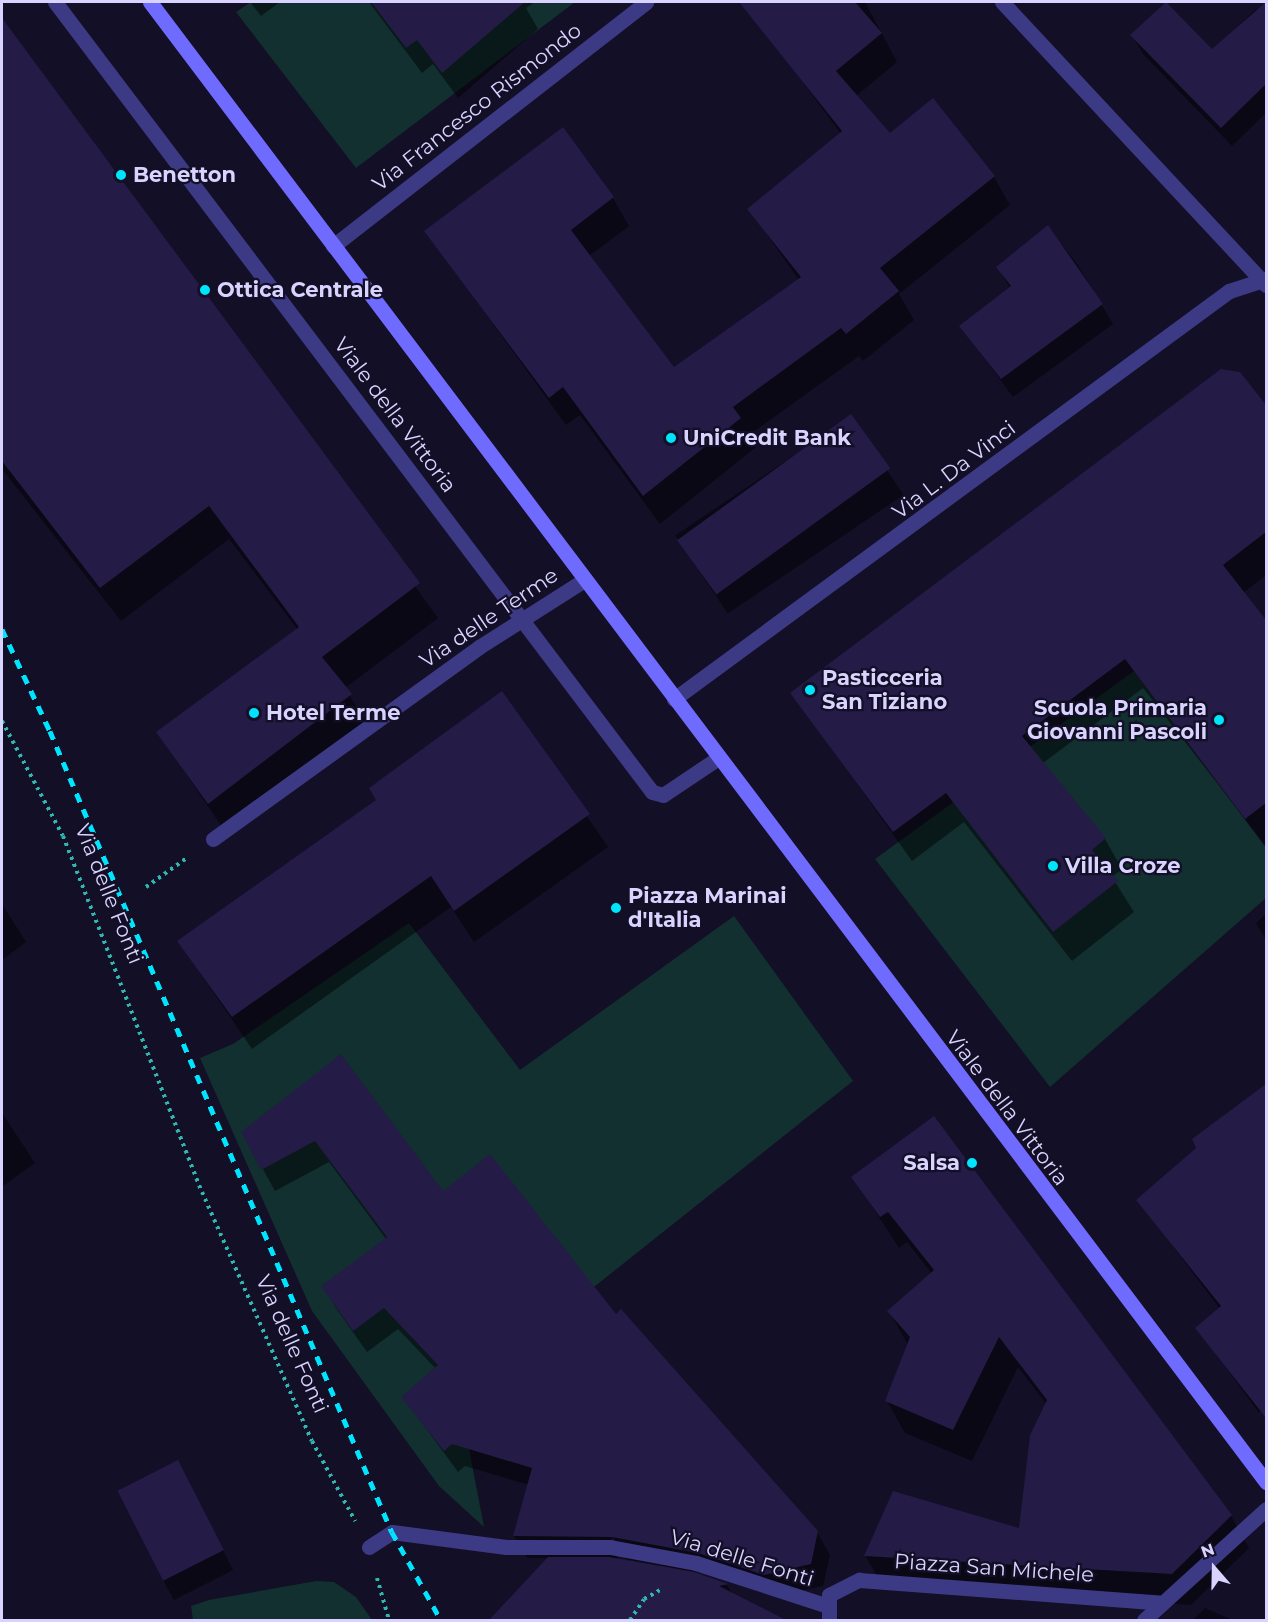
<!DOCTYPE html>
<style>
body{margin:0}
#map{position:relative;width:1268px;height:1622px;overflow:hidden;background:#130f26;font-family:Montserrat,sans-serif}
div>[style]{position:absolute}
.green>*{inset:0;background:#12302f}
.shadow>*{inset:0;background:#0007;transform-origin:0 0}
.building>*{inset:0;background:#241b47;transform-origin:0 0}
.path>*{height:4px;margin-top:-2px;transform-origin:0;background:repeating-linear-gradient(90deg,#2fb8b0 0 3px,transparent 0 7.5px)}
.street>*{height:15px;margin:-7.5px;padding:0 7.5px;transform-origin:7.5px;border-radius:7.5px;background:#3d3a85}
.secondary>*{height:15px;margin:-7.5px;padding:0 7.5px;transform-origin:7.5px;border-radius:7.5px;background:#6f6bff}
.rail>*{height:4.5px;margin-top:-2.25px;transform-origin:0;background:repeating-linear-gradient(90deg,#00e5ff 0 9px,transparent 0 17px)}
.dots>*{width:16px;height:16px;translate:-50% -50%;box-sizing:border-box;border:3px solid #130f26;border-radius:50%}
span{translate:-50% -50%;white-space:nowrap;text-align:center;line-height:1.15;-webkit-text-stroke:4.5px #130f26;paint-order:stroke}
.street-label{font-size:21px;color:#d9d4ff}
.poi-label{font-size:21px;color:#d9d4ff;font-weight:700}
.left{translate:0 -50%;text-align:left}
.right{translate:-100% -50%;text-align:right}
.frame{position:absolute;inset:0;border:3px solid #d9d4ff;pointer-events:none}
.north{position:absolute;left:1184px;top:1538px;width:60px;height:60px;-webkit-text-stroke:4px #130f26;paint-order:stroke;rotate:340deg;font-size:16px;font-weight:700;line-height:24px;text-align:center;color:#d9d4ff}
.north::after{content:'';display:block;margin:auto;width:21px;height:27px;background:#d9d4ff;clip-path:polygon(50% 0,100% 100%,50% 72%,0 100%)}
</style>
<div id="map">
<div class="green">
<i style="clip-path:polygon(251px 2px,575px 2px,356px 168px,236px 12px)"></i>
<i style="clip-path:polygon(1134px 671px,1266px 848px,1266px 898px,1050px 1087px,875px 859px)"></i>
<i style="clip-path:polygon(734px 916px,853px 1081px,526px 1341px,466px 1433px,484px 1527px,439px 1486px,312px 1311px,200px 1058px,233px 1044px,409px 923px,520px 1070px)"></i>
<i style="clip-path:polygon(316px 1581px,334px 1582px,356px 1597px,372px 1620px,193px 1620px,191px 1606px,209px 1600px)"></i>
</div>
<div class="shadow">
<i style="clip-path:polygon(250px 2px,280px 2px,261px 16px)"></i>
<i style="clip-path:polygon(369px 2px,535px 2px,526px 8px,538px 29px,458px 98px,433px 64px,422px 73px)"></i>
<i style="clip-path:polygon(777px 2px,865px 2px,897px 62px,856px 96px,890px 135px,994px 177px,1010px 205px,899px 294px,914px 320px,863px 361px,859px 356px,749px 435px,756px 447px,660px 524px,580px 415px,566px 425px,426px 231px,613px 198px,629px 226px,589px 256px,674px 369px,799px 280px,749px 209px,841px 134px,756px 19px)"></i>
<i style="clip-path:polygon(1165px 3px,1212px 51px,1256px 9px,1266px 20px,1266px 113px,1232px 146px,1143px 54px,1132px 35px)"></i>
<i style="clip-path:polygon(2px 20px,438px 618px,345px 688px,370px 729px,229px 837px,158px 733px,298px 630px,229px 539px,121px 621px,2px 469px)"></i>
<i style="clip-path:polygon(1048px 227px,1078px 265px,1113px 324px,1013px 397px,961px 327px,1010px 288px,998px 268px)"></i>
<i style="clip-path:polygon(1239px 374px,1266px 407px,1266px 575px,1243px 593px,1266px 622px,1266px 846px,1143px 688px,1043px 763px,1105px 839px,1122px 869px,1112px 877px,1134px 912px,1072px 961px,964px 822px,912px 861px,792px 693px)"></i>
<i style="left:851px;top:417px;width:94px;height:212px;rotate:56deg"></i>
<i style="clip-path:polygon(502px 693px,608px 847px,474px 942px,451px 907px,252px 1049px,179px 942px,377px 801px)"></i>
<i style="clip-path:polygon(2px 904px,26px 942px,2px 960px)"></i>
<i style="clip-path:polygon(1266px 914px,1266px 940px,1256px 923px)"></i>
<i style="clip-path:polygon(340px 1056px,443px 1193px,616px 1316px,817px 1532px,830px 1555px,823px 1586px,778px 1596px,712px 1575px,626px 1559px,609px 1530px,619px 1561px,727px 1585px,732px 1594px,783px 1620px,503px 1620px,509px 1601px,549px 1558px,527px 1558px,514px 1536px,529px 1485px,465px 1466px,458px 1472px,403px 1397px,436px 1369px,398px 1329px,367px 1352px,336px 1308px,323px 1286px,386px 1239px,329px 1162px,275px 1191px,243px 1133px)"></i>
<i style="clip-path:polygon(1266px 1085px,1266px 1403px,1259px 1413px,1197px 1328px,1220px 1309px,1138px 1200px,1197px 1148px,1194px 1140px)"></i>
<i style="clip-path:polygon(2px 1113px,35px 1163px,3px 1186px,2px 1183px)"></i>
<i style="clip-path:polygon(853px 1177px,1231px 1516px,1249px 1548px,1191px 1605px,884px 1587px,865px 1556px,1021px 1530px,1047px 1405px,1018px 1367px,972px 1461px,905px 1433px,887px 1401px,908px 1345px,889px 1311px,932px 1274px,907px 1242px,899px 1248px)"></i>
<i style="clip-path:polygon(189px 1482px,233px 1570px,174px 1600px,163px 1580px)"></i>
<i style="clip-path:polygon(1205px 1608px,1233px 1620px,1193px 1620px)"></i>
</div>
<div class="building">
<i style="clip-path:polygon(371px 2px,525px 2px,442px 73px,417px 40px,406px 48px)"></i>
<i style="clip-path:polygon(739px 2px,855px 2px,882px 33px,836px 71px,890px 133px,933px 98px,995px 176px,880px 268px,899px 291px,846px 334px,841px 328px,733px 407px,741px 418px,643px 496px,563px 387px,549px 398px,424px 231px,563px 127px,614px 197px,571px 230px,674px 367px,801px 277px,747px 209px,842px 131px)"></i>
<i style="clip-path:polygon(1166px 2px,1212px 49px,1266px 2px,1266px 84px,1221px 128px,1130px 35px)"></i>
<i style="clip-path:polygon(2px 18px,420px 583px,322px 657px,352px 694px,208px 804px,156px 732px,299px 627px,209px 506px,100px 588px,2px 461px)"></i>
<i style="clip-path:polygon(1048px 225px,1103px 304px,1001px 379px,959px 326px,1011px 286px,996px 267px)"></i>
<i style="clip-path:polygon(1221px 369px,1240px 372px,1266px 405px,1266px 532px,1223px 565px,1266px 620px,1266px 803px,1245px 819px,1125px 659px,1022px 736px,1106px 838px,1092px 850px,1118px 881px,1053px 932px,946px 793px,893px 832px,790px 693px)"></i>
<i style="left:851px;top:414px;width:67px;height:215px;rotate:54deg"></i>
<i style="clip-path:polygon(502px 691px,590px 814px,454px 911px,431px 876px,232px 1017px,177px 941px,376px 800px,369px 788px)"></i>
<i style="clip-path:polygon(341px 1054px,443px 1191px,490px 1154px,616px 1314px,621px 1309px,818px 1531px,811px 1564px,764px 1575px,698px 1553px,612px 1537px,513px 1536px,532px 1468px,452px 1444px,444px 1451px,401px 1397px,438px 1365px,384px 1308px,353px 1331px,321px 1286px,387px 1237px,315px 1141px,261px 1170px,241px 1132px)"></i>
<i style="clip-path:polygon(1266px 1084px,1266px 1418px,1195px 1328px,1221px 1306px,1136px 1200px,1196px 1148px,1192px 1139px)"></i>
<i style="clip-path:polygon(934px 1116px,1232px 1515px,1172px 1574px,864px 1556px,893px 1491px,1019px 1528px,1030px 1435px,1047px 1400px,999px 1337px,953px 1430px,885px 1401px,910px 1337px,887px 1311px,934px 1270px,888px 1212px,880px 1217px,851px 1177px)"></i>
<i style="left:178px;top:1460px;width:101px;height:68px;rotate:63deg"></i>
<i style="clip-path:polygon(548px 1557px,609px 1557px,694px 1572px,728px 1584px,719px 1586px,786px 1620px,489px 1620px)"></i>
</div>
<div class="path">
<i style="left:2px;top:721px;width:130px;rotate:62.1deg"></i>
<i style="left:63px;top:836px;width:382px;rotate:68.7deg"></i>
<i style="left:202px;top:1192px;width:272px;rotate:66.2deg"></i>
<i style="left:312px;top:1441px;width:91px;rotate:61.7deg"></i>
<i style="left:146px;top:887px;width:52px;rotate:-35.5deg"></i>
<i style="left:377px;top:1578px;width:44px;rotate:74.1deg"></i>
<i style="left:630px;top:1620px;width:25px;rotate:-56deg"></i>
<i style="left:644px;top:1599px;width:21px;rotate:-29deg"></i>
</div>
<div class="street">
<i style="left:55px;top:2px;width:990px;rotate:52.92deg"></i>
<i style="left:652px;top:792px;width:11px;rotate:15deg"></i>
<i style="left:663px;top:795px;width:66px;rotate:-33.9deg"></i>
<i style="left:1002px;top:2px;width:387px;rotate:47deg"></i>
<i style="left:333px;top:246px;width:397px;rotate:-37.9deg"></i>
<i style="left:674px;top:699px;width:689px;rotate:-36.32deg"></i>
<i style="left:1229px;top:291px;width:39px;rotate:-18deg"></i>
<i style="left:213px;top:839px;width:328px;rotate:-35.8deg"></i>
<i style="left:479px;top:647px;width:125px;rotate:-32.5deg"></i>
<i style="left:369px;top:1547px;width:27px;rotate:-33deg"></i>
<i style="left:392px;top:1532px;width:115px;rotate:7.5deg"></i>
<i style="left:506px;top:1547px;width:104px"></i>
<i style="left:610px;top:1547px;width:87px;rotate:10.5deg"></i>
<i style="left:696px;top:1563px;width:136px;rotate:18deg"></i>
<i style="left:829px;top:1620px;width:25px;rotate:-90deg"></i>
<i style="left:829px;top:1595px;width:34px;rotate:-27deg"></i>
<i style="left:859px;top:1580px;width:304px;rotate:4.3deg"></i>
<i style="left:1144px;top:1620px;width:165px;rotate:-42.3deg"></i>
</div>
<div class="secondary">
<i style="left:150px;top:2px;width:1854px;rotate:52.98deg"></i>
</div>
<div class="rail">
<i style="left:2px;top:629px;width:113px;rotate:64.8deg"></i>
<i style="left:50px;top:731px;width:871px;rotate:66.88deg"></i>
<i style="left:392px;top:1532px;width:101px;rotate:60.9deg"></i>
</div>
<div class="dots">
<i style="left:121px;top:175px;background:#00e5ff"></i>
<i style="left:205px;top:290px;background:#00e5ff"></i>
<i style="left:671px;top:438px;background:#00e5ff"></i>
<i style="left:810px;top:690px;background:#00e5ff"></i>
<i style="left:254px;top:713px;background:#00e5ff"></i>
<i style="left:1219px;top:720px;background:#00e5ff"></i>
<i style="left:1053px;top:866px;background:#00e5ff"></i>
<i style="left:616px;top:908px;background:#00e5ff"></i>
<i style="left:972px;top:1163px;background:#00e5ff"></i>
</div>
<div class="street-label">
<span style="left:477px;top:107px;rotate:-38deg">Via Francesco Rismondo</span>
<span style="left:395px;top:415px;rotate:53deg">Viale della Vittoria</span>
<span style="left:954px;top:470px;rotate:-37deg">Via L. Da Vinci</span>
<span style="left:489px;top:618px;rotate:-34deg">Via delle Terme</span>
<span style="left:109px;top:894px;rotate:68deg">Via delle Fonti</span>
<span style="left:1007px;top:1108px;rotate:53deg">Viale della Vittoria</span>
<span style="left:292px;top:1344px;rotate:66deg">Via delle Fonti</span>
<span style="left:742px;top:1558px;rotate:17deg">Via delle Fonti</span>
<span style="left:994px;top:1568px;rotate:4deg">Piazza San Michele</span>
</div>
<div class="poi-label">
<span class="left" style="left:133px;top:175px">Benetton</span>
<span class="left" style="left:217px;top:290px">Ottica Centrale</span>
<span class="left" style="left:683px;top:438px">UniCredit Bank</span>
<span class="left" style="left:822px;top:690px">Pasticceria<br>San Tiziano</span>
<span class="right" style="left:1207px;top:720px">Scuola Primaria<br>Giovanni Pascoli</span>
<span class="left" style="left:266px;top:713px">Hotel Terme</span>
<span class="left" style="left:1065px;top:866px">Villa Croze</span>
<span class="left" style="left:628px;top:908px">Piazza Marinai<br>d'Italia</span>
<span class="right" style="left:960px;top:1163px">Salsa</span>
</div>
<div class="frame"></div>
<div class="north">N</div>
</div>
